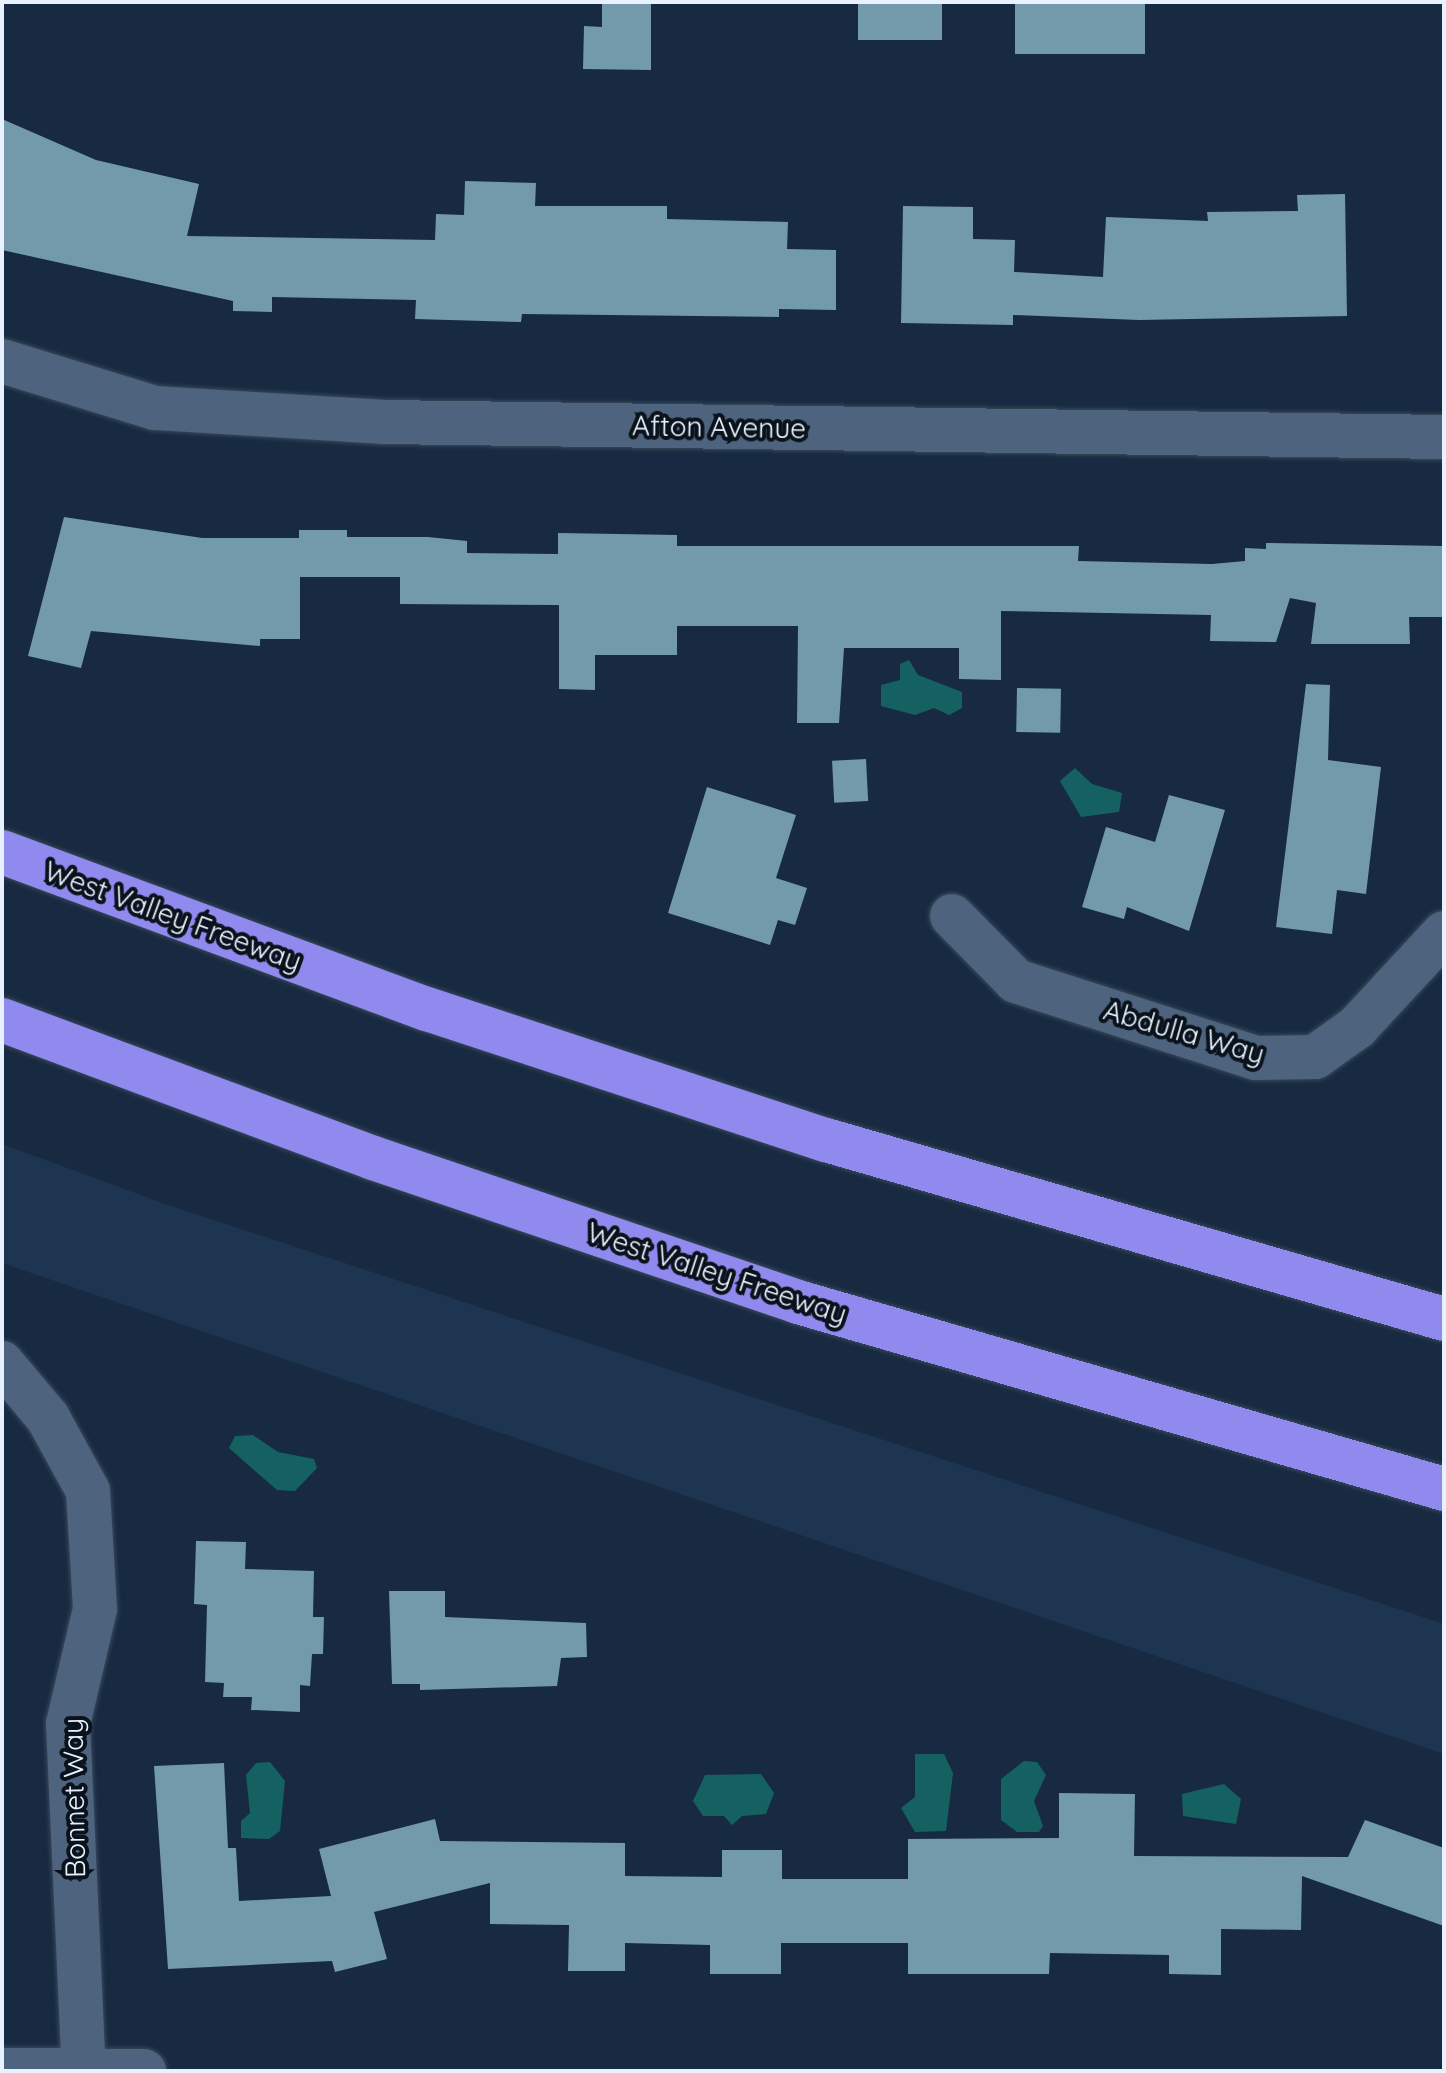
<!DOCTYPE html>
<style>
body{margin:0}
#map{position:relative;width:1446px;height:2073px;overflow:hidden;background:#172a41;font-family:Quicksand,sans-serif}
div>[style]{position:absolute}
.built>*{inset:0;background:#1e3551}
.water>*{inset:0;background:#156161}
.building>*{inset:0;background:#739aaa;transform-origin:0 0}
.roads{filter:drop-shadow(0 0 2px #39485b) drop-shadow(0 0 2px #39485b)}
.minor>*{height:44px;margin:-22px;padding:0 22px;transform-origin:22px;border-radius:22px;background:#4e637d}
.motorway>*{height:44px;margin:-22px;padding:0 22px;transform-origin:22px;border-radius:22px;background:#908aef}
span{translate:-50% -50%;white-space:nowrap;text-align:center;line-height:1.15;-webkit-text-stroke:8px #0a121c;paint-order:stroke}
.street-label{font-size:28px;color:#e8f2fe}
.frame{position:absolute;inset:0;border:4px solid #e8f2fe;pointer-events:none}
</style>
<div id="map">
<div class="built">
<i style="clip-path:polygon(2px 1144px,168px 1205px,1444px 1624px,1444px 1754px,2px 1263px)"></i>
</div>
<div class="water">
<i style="clip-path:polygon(909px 660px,918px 675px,962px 692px,962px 708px,949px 715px,934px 708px,915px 715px,881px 706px,881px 685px,900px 680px,900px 664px)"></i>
<i style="clip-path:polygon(1075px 768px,1092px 784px,1122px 793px,1119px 812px,1081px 817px,1060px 781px)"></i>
<i style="clip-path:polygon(253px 1435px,278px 1452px,314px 1459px,317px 1468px,295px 1491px,277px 1490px,229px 1448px,235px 1436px)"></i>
<i style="clip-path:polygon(915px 1754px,944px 1754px,953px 1773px,946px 1831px,915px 1832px,901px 1808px,915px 1797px)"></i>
<i style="clip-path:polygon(1024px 1761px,1037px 1762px,1046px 1775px,1034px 1801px,1043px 1826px,1039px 1832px,1017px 1832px,1001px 1820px,1001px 1779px)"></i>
<i style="clip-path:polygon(270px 1762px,285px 1781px,280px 1831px,269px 1839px,241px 1838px,241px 1821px,250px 1813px,246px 1775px,256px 1763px)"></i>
<i style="clip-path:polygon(761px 1774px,774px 1793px,766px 1814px,742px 1816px,732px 1825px,724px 1816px,703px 1816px,693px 1801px,705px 1775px)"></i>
<i style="clip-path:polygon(1224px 1784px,1241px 1799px,1236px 1824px,1183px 1816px,1182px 1794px)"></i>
</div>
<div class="building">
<i style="clip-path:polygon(602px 2px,651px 2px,651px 70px,583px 69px,584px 26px,602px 27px)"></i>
<i style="left:858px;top:2px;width:84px;height:38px"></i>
<i style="left:1015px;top:2px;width:130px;height:52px"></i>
<i style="clip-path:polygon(2px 119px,96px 160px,199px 184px,187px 236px,435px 240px,436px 214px,464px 215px,465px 181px,536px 183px,535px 206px,667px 206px,667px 219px,788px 222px,787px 249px,836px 250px,836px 310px,779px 309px,779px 317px,522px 314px,521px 322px,415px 319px,416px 300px,272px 297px,272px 312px,233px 311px,233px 301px,2px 250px)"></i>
<i style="clip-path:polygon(1345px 194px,1347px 316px,1139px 320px,1013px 315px,1013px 325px,901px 323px,903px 206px,973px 207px,973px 239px,1015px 240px,1014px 272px,1103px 277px,1106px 217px,1208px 221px,1207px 212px,1298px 211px,1297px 195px)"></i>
<i style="clip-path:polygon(64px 517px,202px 538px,299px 538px,299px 530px,347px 530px,347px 537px,428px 537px,467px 541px,467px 553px,558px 554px,558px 533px,677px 535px,677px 546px,1079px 546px,1078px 561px,1212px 564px,1245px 561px,1245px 548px,1266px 549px,1266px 543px,1444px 546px,1444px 617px,1409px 617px,1410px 644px,1311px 644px,1316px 603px,1290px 598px,1276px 642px,1210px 641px,1211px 615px,1001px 611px,1001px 680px,959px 679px,959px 648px,844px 648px,839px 723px,797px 723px,798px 626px,677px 626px,677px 655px,595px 655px,595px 690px,559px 689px,559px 605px,400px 604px,400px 577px,300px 577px,300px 639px,260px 639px,260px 646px,91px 631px,81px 668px,28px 656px)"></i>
<i style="clip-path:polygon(1306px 684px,1330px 685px,1328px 760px,1381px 767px,1366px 894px,1337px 890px,1332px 934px,1276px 927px)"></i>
<i style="left:1017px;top:688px;width:44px;height:44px;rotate:1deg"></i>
<i style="left:866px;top:759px;width:42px;height:34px;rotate:87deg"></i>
<i style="clip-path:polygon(707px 787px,796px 815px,776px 878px,807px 888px,795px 925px,778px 920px,770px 945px,668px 913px)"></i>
<i style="clip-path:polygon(1169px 795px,1225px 810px,1189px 931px,1127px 907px,1124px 919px,1082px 907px,1106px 827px,1155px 842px)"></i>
<i style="clip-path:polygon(196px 1541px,246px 1542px,245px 1569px,314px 1571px,313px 1617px,324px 1617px,323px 1654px,312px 1654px,310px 1686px,300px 1685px,300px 1712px,251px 1710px,252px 1697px,223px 1697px,224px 1683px,205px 1682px,207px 1605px,194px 1604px)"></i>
<i style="clip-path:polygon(389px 1591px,445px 1591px,445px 1617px,586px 1623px,587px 1657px,561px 1658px,557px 1686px,420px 1690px,420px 1684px,392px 1684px)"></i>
<i style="clip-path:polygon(224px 1763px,228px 1848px,236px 1848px,239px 1901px,331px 1896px,319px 1849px,435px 1819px,440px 1841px,625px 1843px,625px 1876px,722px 1877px,722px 1850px,782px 1850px,782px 1879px,908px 1879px,908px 1839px,1059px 1838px,1059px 1793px,1135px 1794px,1134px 1856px,1348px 1857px,1365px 1820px,1444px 1848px,1444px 1926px,1302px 1876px,1301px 1930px,1221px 1929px,1221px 1975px,1169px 1974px,1169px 1955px,1050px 1953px,1049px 1974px,908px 1974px,908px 1943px,781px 1943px,781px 1974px,710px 1974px,710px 1945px,625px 1943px,625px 1971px,568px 1971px,569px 1925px,490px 1924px,490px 1883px,374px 1912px,387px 1959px,335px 1972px,332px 1961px,168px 1969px,154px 1766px)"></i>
</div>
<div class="roads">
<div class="minor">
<i style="left:2px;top:361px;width:160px;rotate:17.1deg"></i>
<i style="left:155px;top:408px;width:229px;rotate:3.5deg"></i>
<i style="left:384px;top:422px;width:1060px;rotate:0.81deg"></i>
<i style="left:952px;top:916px;width:91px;rotate:45.4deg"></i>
<i style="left:1016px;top:981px;width:252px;rotate:17.8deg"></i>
<i style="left:1256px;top:1058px;width:59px;rotate:-1deg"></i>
<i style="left:1315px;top:1057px;width:52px;rotate:-35.5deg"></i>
<i style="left:1357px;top:1027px;width:128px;rotate:-47.2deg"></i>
<i style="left:2px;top:1363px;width:72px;rotate:50.1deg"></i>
<i style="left:48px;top:1418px;width:83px;rotate:61.3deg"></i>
<i style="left:88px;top:1491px;width:118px;rotate:86.6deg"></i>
<i style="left:95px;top:1609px;width:118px;rotate:103.2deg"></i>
<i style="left:68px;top:1724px;width:346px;rotate:87.4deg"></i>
<i style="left:2px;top:2070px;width:142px;rotate:0.4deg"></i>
</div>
<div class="motorway">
<i style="left:2px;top:852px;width:453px;rotate:20.3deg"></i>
<i style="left:427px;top:1009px;width:420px;rotate:18.2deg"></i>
<i style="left:826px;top:1140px;width:643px;rotate:16.15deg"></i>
<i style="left:2px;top:1020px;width:396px;rotate:20.4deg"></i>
<i style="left:373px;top:1158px;width:449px;rotate:18.7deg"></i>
<i style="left:798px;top:1302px;width:673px;rotate:16.14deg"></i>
</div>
</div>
<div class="street-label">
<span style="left:719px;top:427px;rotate:1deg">Afton Avenue</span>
<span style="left:173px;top:916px;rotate:20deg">West Valley Freeway</span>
<span style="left:1184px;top:1032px;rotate:16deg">Abdulla Way</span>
<span style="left:717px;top:1273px;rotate:18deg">West Valley Freeway</span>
<span style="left:74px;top:1798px;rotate:-91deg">Bonnet Way</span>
</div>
<div class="frame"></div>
</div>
